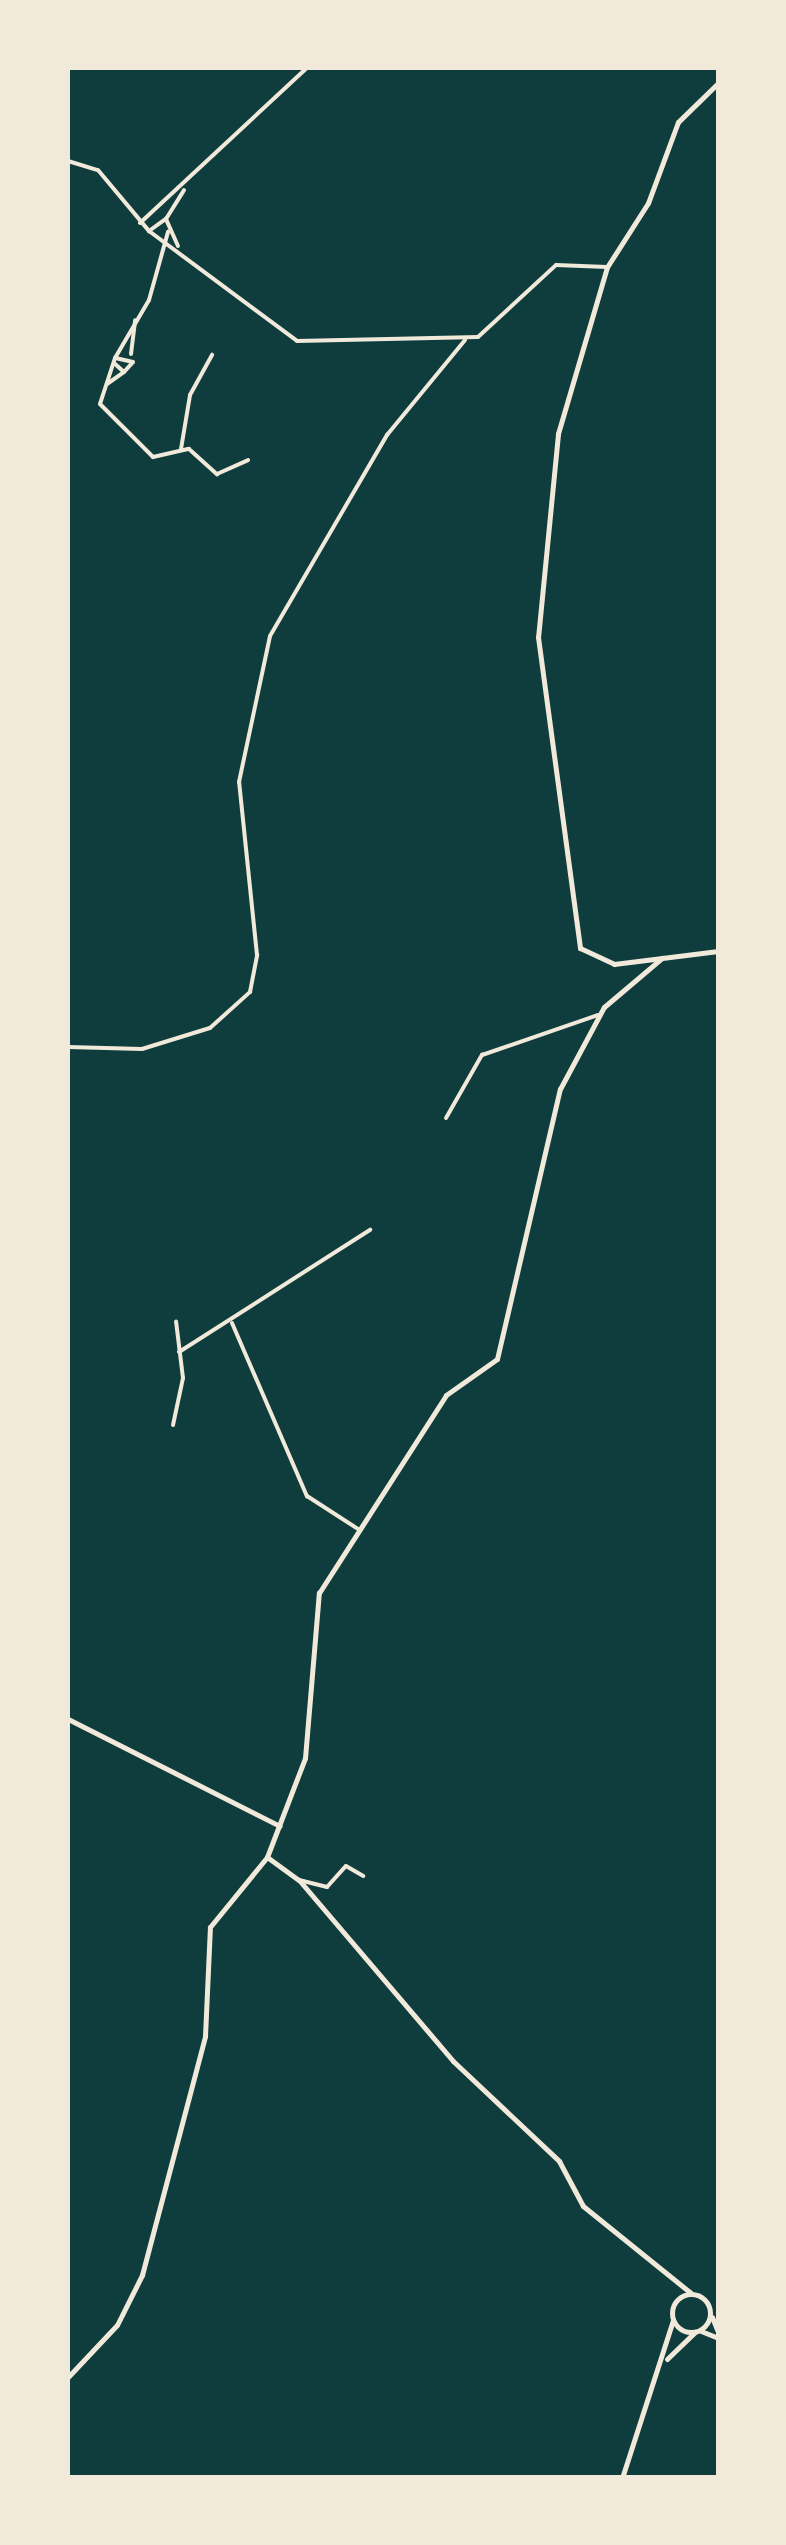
<!DOCTYPE html>
<style>
body{margin:0}
#map{position:relative;width:786px;height:2545px;overflow:hidden;background:#0f3d3e;font-family:"Zilla Slab",serif}
div>[style]{position:absolute}
.minor>*{height:4px;margin:-2px;padding:0 2px;transform-origin:2px;border-radius:2px;background:#f1e9da}
.tertiary>*{height:5px;margin:-2.5px;padding:0 2.5px;transform-origin:2.5px;border-radius:2.5px;background:#f1e9da}
.tertiary>.ring{margin:-2.5px;padding:0;box-sizing:content-box;background:none;border:5px solid #f1e9da;border-radius:50%}
span{translate:-50% -50%;white-space:nowrap;text-align:center;line-height:1.15;-webkit-text-stroke:8px #f1e9da;paint-order:stroke}
.frame{position:absolute;inset:0;border:70px solid #f1e9da;pointer-events:none}
</style>
<div id="map">
<div class="minor">
<i style="left:68px;top:161px;width:31px;rotate:17deg"></i>
<i style="left:98px;top:170px;width:80px;rotate:50.1deg"></i>
<i style="left:149px;top:231px;width:184px;rotate:36.6deg"></i>
<i style="left:297px;top:341px;width:181px;rotate:-1.3deg"></i>
<i style="left:478px;top:337px;width:106px;rotate:-42.7deg"></i>
<i style="left:556px;top:265px;width:51px;rotate:2.2deg"></i>
<i style="left:140px;top:223px;width:228px;rotate:-42.9deg"></i>
<i style="left:149px;top:231px;width:19px;rotate:-36deg"></i>
<i style="left:178px;top:246px;width:30px;rotate:-114deg"></i>
<i style="left:166px;top:219px;width:34px;rotate:-58deg"></i>
<i style="left:131px;top:354px;width:34px;rotate:-83deg"></i>
<i style="left:115px;top:358px;width:67px;rotate:-59.6deg"></i>
<i style="left:149px;top:300px;width:71px;rotate:-74.4deg"></i>
<i style="left:114px;top:363px;width:13px;rotate:42deg"></i>
<i style="left:124px;top:372px;width:13px;rotate:-48deg"></i>
<i style="left:133px;top:362px;width:18px;rotate:-167deg"></i>
<i style="left:115px;top:358px;width:48px;rotate:108.1deg"></i>
<i style="left:100px;top:404px;width:75px;rotate:45deg"></i>
<i style="left:153px;top:457px;width:37px;rotate:-13deg"></i>
<i style="left:189px;top:449px;width:38px;rotate:42deg"></i>
<i style="left:217px;top:474px;width:34px;rotate:-24deg"></i>
<i style="left:107px;top:384px;width:21px;rotate:-35deg"></i>
<i style="left:181px;top:449px;width:55px;rotate:-80.5deg"></i>
<i style="left:190px;top:395px;width:46px;rotate:-61.2deg"></i>
<i style="left:68px;top:1047px;width:74px;rotate:1.5deg"></i>
<i style="left:142px;top:1049px;width:71px;rotate:-17.2deg"></i>
<i style="left:210px;top:1028px;width:54px;rotate:-42deg"></i>
<i style="left:250px;top:992px;width:38px;rotate:-79deg"></i>
<i style="left:257px;top:955px;width:174px;rotate:-95.9deg"></i>
<i style="left:239px;top:782px;width:149px;rotate:-78deg"></i>
<i style="left:270px;top:636px;width:233px;rotate:-59.8deg"></i>
<i style="left:387px;top:435px;width:123px;rotate:-50.6deg"></i>
<i style="left:446px;top:1118px;width:73px;rotate:-60.3deg"></i>
<i style="left:482px;top:1055px;width:123px;rotate:-19deg"></i>
<i style="left:232px;top:1323px;width:189px;rotate:66.6deg"></i>
<i style="left:307px;top:1496px;width:61px;rotate:32.9deg"></i>
<i style="left:179px;top:1352px;width:227px;rotate:-32.6deg"></i>
<i style="left:173px;top:1425px;width:48px;rotate:-78deg"></i>
<i style="left:183px;top:1378px;width:57px;rotate:-97deg"></i>
<i style="left:299px;top:1880px;width:29px;rotate:14deg"></i>
<i style="left:327px;top:1887px;width:28px;rotate:-48deg"></i>
<i style="left:346px;top:1866px;width:20px;rotate:30deg"></i>
</div>
<div class="tertiary">
<i style="left:718px;top:83px;width:56px;rotate:135.7deg"></i>
<i style="left:678px;top:122px;width:86px;rotate:110.3deg"></i>
<i style="left:648px;top:203px;width:76px;rotate:122.6deg"></i>
<i style="left:607px;top:267px;width:174px;rotate:106.4deg"></i>
<i style="left:558px;top:434px;width:204px;rotate:95.6deg"></i>
<i style="left:538px;top:637px;width:314px;rotate:82.3deg"></i>
<i style="left:580px;top:948px;width:38px;rotate:25deg"></i>
<i style="left:614px;top:964px;width:105px;rotate:-7.1deg"></i>
<i style="left:68px;top:1719px;width:237px;rotate:26.8deg"></i>
<i style="left:267px;top:1857px;width:106px;rotate:-69deg"></i>
<i style="left:305px;top:1758px;width:166px;rotate:-85.2deg"></i>
<i style="left:319px;top:1593px;width:235px;rotate:-57.3deg"></i>
<i style="left:446px;top:1395px;width:62px;rotate:-35.2deg"></i>
<i style="left:497px;top:1359px;width:277px;rotate:-76.9deg"></i>
<i style="left:560px;top:1089px;width:93px;rotate:-61.8deg"></i>
<i style="left:604px;top:1007px;width:76px;rotate:-40.2deg"></i>
<i style="left:267px;top:1857px;width:39px;rotate:36deg"></i>
<i style="left:299px;top:1880px;width:238px;rotate:49.6deg"></i>
<i style="left:453px;top:2061px;width:146px;rotate:43.3deg"></i>
<i style="left:559px;top:2161px;width:51px;rotate:61.9deg"></i>
<i style="left:583px;top:2206px;width:139px;rotate:38.9deg"></i>
<i class="ring" style="left:672px;top:2294px;width:33px;height:33px"></i>
<i style="left:712px;top:2317px;width:16px;rotate:68deg"></i>
<i style="left:701px;top:2331px;width:18px;rotate:22deg"></i>
<i style="left:667px;top:2359px;width:39px;rotate:-44deg"></i>
<i style="left:68px;top:2377px;width:71px;rotate:-46.7deg"></i>
<i style="left:117px;top:2325px;width:56px;rotate:-63.4deg"></i>
<i style="left:142px;top:2275px;width:247px;rotate:-75.2deg"></i>
<i style="left:205px;top:2036px;width:109px;rotate:-87.4deg"></i>
<i style="left:210px;top:1927px;width:90px;rotate:-50.8deg"></i>
<i style="left:622px;top:2478px;width:166px;rotate:-72.1deg"></i>
</div>
<div class="frame"></div>
</div>
